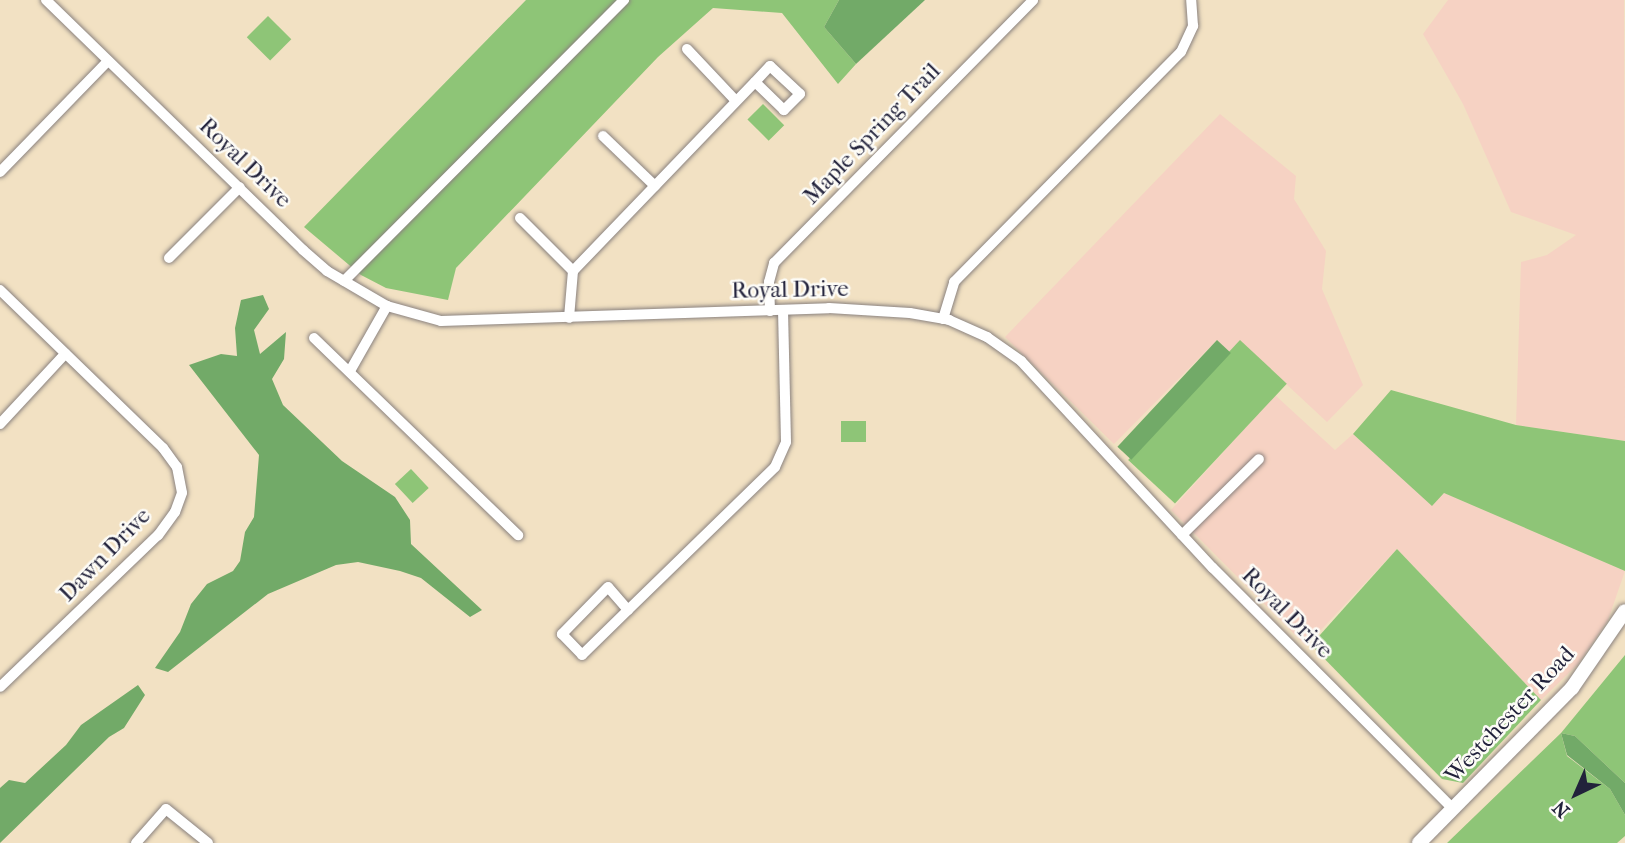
<!DOCTYPE html>
<style>
body{margin:0}
#map{position:relative;width:1625px;height:843px;overflow:hidden;background:#f2e1c3;font-family:"IM FELL French Canon",serif}
div>[style]{position:absolute}
.built>*{inset:0;background:#f6d2c3}
.green>*{inset:0;background:#8ec577;transform-origin:0 0}
.forest>*{inset:0;background:#72aa68;transform-origin:0 0}
.roads{filter:drop-shadow(0 0 2px #8a827f) drop-shadow(0 0 2px #8a827f)}
.minor>*{height:10px;margin:-5px;padding:0 5px;transform-origin:5px;border-radius:5px;background:#fff}
.tertiary>*{height:14px;margin:-7px;padding:0 7px;transform-origin:7px;border-radius:7px;background:#fff}
span{translate:-50% -50%;white-space:nowrap;text-align:center;line-height:1.15;-webkit-text-stroke:5px #fdfcf7;paint-order:stroke}
.street-label{font-size:23px;color:#22223b}
.north{position:absolute;left:1541px;top:759px;width:70px;height:70px;-webkit-text-stroke:5px #fdfcf7;paint-order:stroke;rotate:224deg;font-size:19px;font-weight:700;line-height:28px;text-align:center;color:#22223b}
.north::after{content:'';display:block;margin:auto;width:24px;height:32px;background:#22223b;clip-path:polygon(50% 0,100% 100%,50% 72%,0 100%)}
</style>
<div id="map">
<div class="built">
<i style="clip-path:polygon(1448px 0,1624px 0,1625px 441px,1516px 425px,1521px 262px,1547px 255px,1576px 235px,1511px 212px,1463px 104px,1423px 34px)"></i>
<i style="clip-path:polygon(1220px 114px,1296px 176px,1294px 199px,1326px 251px,1322px 289px,1363px 385px,1327px 422px,1240px 341px,1231px 353px,1217px 340px,1114px 444px,1005px 337px)"></i>
<i style="clip-path:polygon(1275px 395px,1335px 450px,1353px 434px,1432px 505px,1444px 493px,1625px 571px,1608px 620px,1578px 664px,1541px 700px,1397px 549px,1306px 646px,1171px 510px)"></i>
</div>
<div class="green">
<i style="clip-path:polygon(526px 0,839px 0,824px 27px,856px 64px,838px 84px,782px 13px,713px 8px,658px 57px,456px 268px,448px 300px,386px 288px,361px 275px,304px 227px)"></i>
<i style="left:268px;top:16px;width:33px;height:30px;rotate:45deg"></i>
<i style="left:763px;top:104px;width:30px;height:22px;rotate:45deg"></i>
<i style="left:1240px;top:340px;width:64px;height:164px;rotate:43deg"></i>
<i style="clip-path:polygon(1391px 390px,1516px 425px,1625px 441px,1625px 571px,1444px 493px,1432px 506px,1353px 434px)"></i>
<i style="left:866px;top:421px;width:21px;height:25px;rotate:90deg"></i>
<i style="left:411px;top:469px;width:26px;height:22px;rotate:47deg"></i>
<i style="clip-path:polygon(1397px 549px,1541px 700px,1463px 783px,1442px 779px,1311px 645px)"></i>
<i style="clip-path:polygon(1625px 655px,1625px 783px,1575px 736px,1561px 733px,1567px 756px,1610px 789px,1625px 815px,1625px 836px,1617px 843px,1447px 843px,1561px 733px)"></i>
</div>
<div class="forest">
<i style="clip-path:polygon(839px 0,925px 0,856px 64px,824px 27px)"></i>
<i style="clip-path:polygon(263px 295px,269px 309px,254px 330px,260px 354px,286px 332px,284px 359px,272px 379px,283px 405px,342px 461px,395px 497px,410px 520px,411px 544px,482px 610px,470px 617px,421px 578px,400px 571px,358px 562px,336px 565px,268px 594px,168px 672px,155px 668px,180px 632px,191px 604px,207px 584px,233px 571px,240px 561px,245px 532px,254px 517px,259px 455px,189px 365px,221px 354px,237px 356px,235px 328px,241px 300px)"></i>
<i style="left:1217px;top:340px;width:19px;height:146px;rotate:43deg"></i>
<i style="clip-path:polygon(138px 685px,145px 695px,124px 728px,109px 737px,0 843px,0 788px,9px 780px,25px 783px,66px 745px,81px 725px)"></i>
<i style="clip-path:polygon(1561px 733px,1575px 736px,1625px 783px,1625px 815px,1610px 789px,1567px 755px)"></i>
</div>
<div class="roads">
<div class="minor">
<i style="left:46px;top:0;width:359px;rotate:44.2deg"></i>
<i style="left:303px;top:250px;width:32px;rotate:41deg"></i>
<i style="left:327px;top:271px;width:69px;rotate:30.3deg"></i>
<i style="left:387px;top:306px;width:56px;rotate:15.5deg"></i>
<i style="left:441px;top:321px;width:388px;rotate:-1.9deg"></i>
<i style="left:829px;top:308px;width:81px;rotate:3.5deg"></i>
<i style="left:910px;top:313px;width:40px;rotate:10deg"></i>
<i style="left:949px;top:320px;width:42px;rotate:24.1deg"></i>
<i style="left:987px;top:337px;width:42px;rotate:35.2deg"></i>
<i style="left:1021px;top:361px;width:282px;rotate:47.2deg"></i>
<i style="left:1213px;top:568px;width:340px;rotate:45.1deg"></i>
<i style="left:687px;top:49px;width:71px;rotate:46.7deg"></i>
<i style="left:770px;top:66px;width:41px;rotate:43deg"></i>
<i style="left:800px;top:94px;width:23px;rotate:135deg"></i>
<i style="left:784px;top:110px;width:40px;rotate:-136deg"></i>
<i style="left:755px;top:82px;width:22px;rotate:-47deg"></i>
<i style="left:603px;top:136px;width:72px;rotate:43.9deg"></i>
<i style="left:0;top:172px;width:155px;rotate:-45.8deg"></i>
<i style="left:520px;top:218px;width:75px;rotate:45deg"></i>
<i style="left:573px;top:271px;width:47px;rotate:94.9deg"></i>
<i style="left:169px;top:258px;width:100px;rotate:-45deg"></i>
<i style="left:573px;top:271px;width:262px;rotate:-46.1deg"></i>
<i style="left:344px;top:281px;width:397px;rotate:-45.1deg"></i>
<i style="left:0;top:290px;width:227px;rotate:44.1deg"></i>
<i style="left:163px;top:448px;width:24px;rotate:54deg"></i>
<i style="left:177px;top:467px;width:26px;rotate:79deg"></i>
<i style="left:182px;top:493px;width:20px;rotate:110deg"></i>
<i style="left:175px;top:512px;width:29px;rotate:126deg"></i>
<i style="left:158px;top:535px;width:219px;rotate:136.1deg"></i>
<i style="left:770px;top:311px;width:29px;rotate:-92deg"></i>
<i style="left:769px;top:282px;width:20px;rotate:-75deg"></i>
<i style="left:774px;top:263px;width:369px;rotate:-45.4deg"></i>
<i style="left:943px;top:319px;width:39px;rotate:-73deg"></i>
<i style="left:954px;top:282px;width:323px;rotate:-45.4deg"></i>
<i style="left:1181px;top:52px;width:29px;rotate:-65deg"></i>
<i style="left:1193px;top:26px;width:26px;rotate:-94deg"></i>
<i style="left:314px;top:338px;width:284px;rotate:44deg"></i>
<i style="left:350px;top:371px;width:75px;rotate:-60.4deg"></i>
<i style="left:0;top:424px;width:96px;rotate:-47.1deg"></i>
<i style="left:1182px;top:535px;width:108px;rotate:-44.6deg"></i>
<i style="left:628px;top:610px;width:30px;rotate:-131deg"></i>
<i style="left:608px;top:587px;width:66px;rotate:134.4deg"></i>
<i style="left:562px;top:634px;width:29px;rotate:46deg"></i>
<i style="left:582px;top:655px;width:64px;rotate:-44.4deg"></i>
<i style="left:628px;top:610px;width:205px;rotate:-44.2deg"></i>
<i style="left:775px;top:467px;width:27px;rotate:-66deg"></i>
<i style="left:786px;top:442px;width:132px;rotate:-91.3deg"></i>
<i style="left:136px;top:843px;width:45px;rotate:-48.6deg"></i>
<i style="left:166px;top:809px;width:54px;rotate:39deg"></i>
</div>
<div class="tertiary">
<i style="left:1419px;top:843px;width:218px;rotate:-45.4deg"></i>
<i style="left:1572px;top:688px;width:93px;rotate:-55.5deg"></i>
</div>
</div>
<div class="street-label">
<span style="left:872px;top:134px;rotate:-46deg">Maple Spring Trail</span>
<span style="left:245px;top:163px;rotate:44deg">Royal Drive</span>
<span style="left:790px;top:290px;rotate:-1deg">Royal Drive</span>
<span style="left:105px;top:555px;rotate:-46deg">Dawn Drive</span>
<span style="left:1287px;top:613px;rotate:45deg">Royal Drive</span>
<span style="left:1510px;top:715px;rotate:-47deg">Westchester Road</span>
</div>
<div class="north">N</div>
</div>
